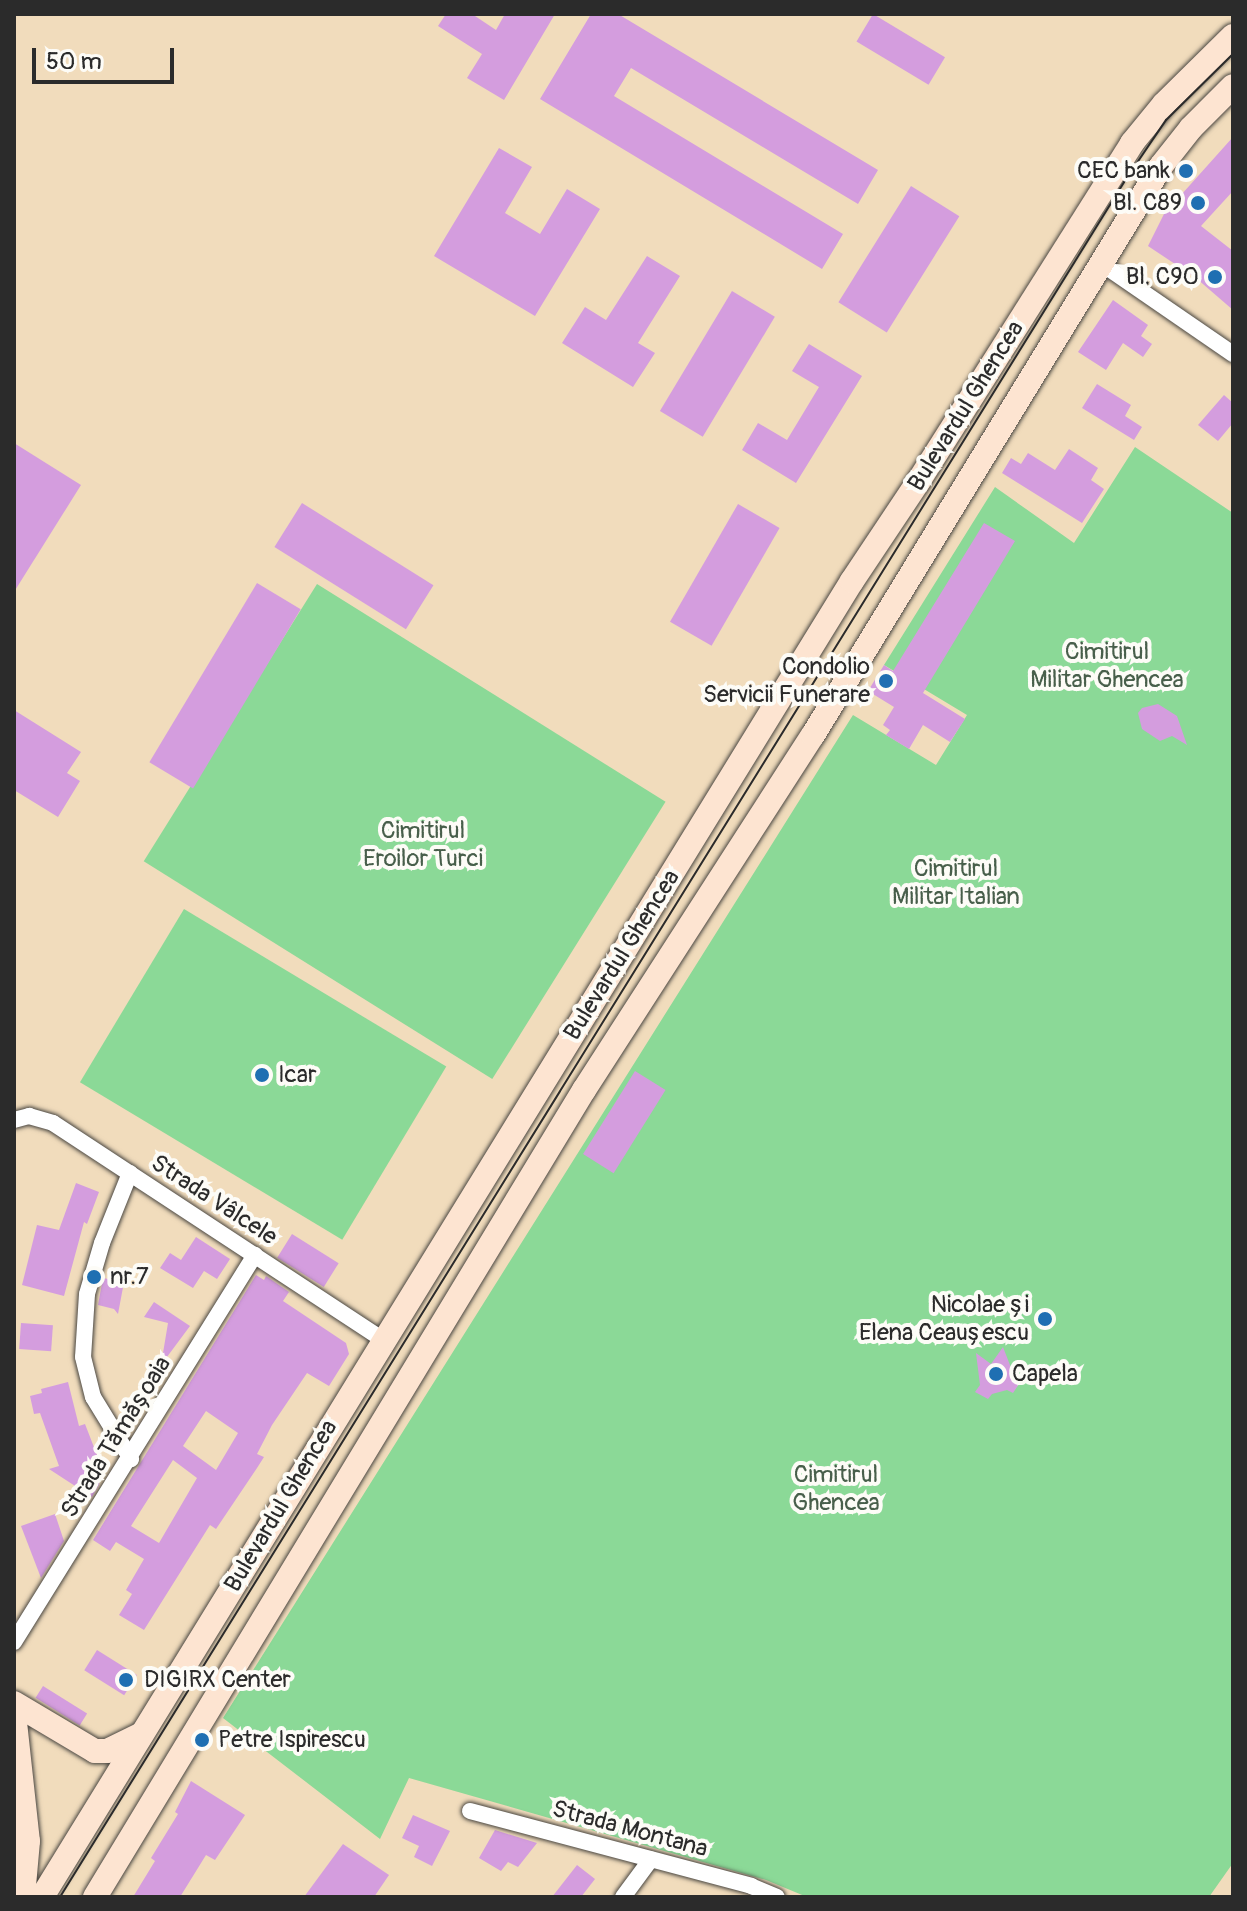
<!DOCTYPE html>
<meta charset="utf-8">
<style>
body{margin:0}
#map{position:relative;width:1247px;height:1911px;overflow:hidden;background:#f1dcbc;font-family:Pangolin,sans-serif}
div>[style]{position:absolute}
.green>*{inset:0;background:#8bd997;transform-origin:0 0}
.building>*{inset:0;background:#d49dde;transform-origin:0 0}
.roads{filter:drop-shadow(0 0 2px #494641) drop-shadow(0 0 2px #494641)}
.street>*{height:16px;margin:-8px;padding:0 8px;transform-origin:8px;border-radius:8px;background:#fff}
.secondary>*{height:24px;margin:-12px;padding:0 12px;transform-origin:12px;border-radius:12px;background:#fde4d1}
.tram>*{height:2px;margin:-1px;padding:0 1px;transform-origin:1px;border-radius:1px;background:#2b2b2b}
.dots>*{width:22px;height:22px;translate:-50% -50%;box-sizing:border-box;border:4px solid #fdfcf7;border-radius:50%}
span{translate:-50% -50%;white-space:nowrap;text-align:center;line-height:1.15;-webkit-text-stroke:8px #fdfcf7;paint-order:stroke}
.poi-label{font-size:24px;color:#2b2b2b}
.right{translate:-100% -50%;text-align:right}
.left{translate:0 -50%;text-align:left}
.street-label{font-size:24px;color:#2b2b2b}
.park-label{font-size:24px;color:#485f4b}
.frame{position:absolute;inset:0;border:16px solid #2b2b2b;pointer-events:none}
.scale{position:absolute;left:32px;top:48px;width:142px;height:36px;box-sizing:border-box;border:4px solid #2b2b2b;border-top:0;padding-left:10px;font-size:24px;line-height:28px;white-space:nowrap;color:#2b2b2b;-webkit-text-stroke:6px #fdfcf7;paint-order:stroke}
</style>
<div id="map">
<div class="green">
<i style="clip-path:polygon(1135px 447px,1233px 513px,1233px 1863px,1209px 1897px,807px 1897px,766px 1880px,409px 1778px,380px 1839px,223px 1718px,853px 715px,936px 765px,967px 715px,884px 665px,995px 487px,1074px 543px)"></i>
<i style="left:317px;top:584px;width:411px;height:327px;rotate:32deg"></i>
<i style="left:184px;top:909px;width:306px;height:202px;rotate:31deg"></i>
</div>
<div class="building">
<i style="clip-path:polygon(446px 14px,472px 14px,496px 30px,505px 14px,555px 14px,504px 100px,467px 78px,482px 54px,438px 26px)"></i>
<i style="clip-path:polygon(591px 14px,618px 14px,878px 170px,858px 204px,631px 68px,614px 96px,843px 234px,822px 269px,540px 99px)"></i>
<i style="left:873px;top:14px;width:84px;height:32px;rotate:31deg"></i>
<i style="clip-path:polygon(1233px 137px,1233px 191px,1201px 226px,1233px 251px,1233px 310px,1196px 278px,1148px 246px,1164px 214px)"></i>
<i style="clip-path:polygon(499px 148px,532px 167px,505px 213px,540px 234px,567px 189px,600px 209px,535px 316px,434px 256px)"></i>
<i style="left:911px;top:186px;width:57px;height:137px;rotate:32deg"></i>
<i style="clip-path:polygon(647px 256px,680px 276px,638px 343px,655px 353px,633px 387px,562px 343px,585px 307px,606px 320px)"></i>
<i style="left:732px;top:291px;width:50px;height:140px;rotate:31deg"></i>
<i style="clip-path:polygon(1113px 300px,1148px 325px,1141px 336px,1152px 344px,1143px 357px,1123px 343px,1106px 370px,1078px 352px)"></i>
<i style="clip-path:polygon(809px 344px,862px 376px,796px 483px,742px 450px,758px 423px,787px 440px,819px 387px,792px 371px)"></i>
<i style="clip-path:polygon(1097px 384px,1131px 405px,1125px 416px,1142px 427px,1134px 440px,1082px 408px)"></i>
<i style="clip-path:polygon(1224px 395px,1233px 403px,1233px 423px,1218px 441px,1198px 425px)"></i>
<i style="clip-path:polygon(14px 443px,81px 485px,14px 592px)"></i>
<i style="clip-path:polygon(1069px 449px,1098px 468px,1091px 480px,1104px 489px,1082px 523px,1002px 473px,1011px 458px,1021px 464px,1028px 453px,1055px 470px)"></i>
<i style="left:302px;top:503px;width:155px;height:52px;rotate:32deg"></i>
<i style="left:738px;top:504px;width:48px;height:136px;rotate:30deg"></i>
<i style="clip-path:polygon(984px 523px,1015px 541px,923px 693px,965px 719px,950px 742px,923px 725px,909px 749px,886px 735px,890px 730px,883px 725px,894px 707px,868px 691px,884px 665px,893px 671px)"></i>
<i style="left:257px;top:583px;width:51px;height:209px;rotate:31deg"></i>
<i style="clip-path:polygon(1158px 704px,1177px 716px,1187px 745px,1172px 736px,1160px 741px,1142px 729px,1138px 713px,1142px 708px)"></i>
<i style="clip-path:polygon(14px 710px,81px 752px,67px 773px,80px 781px,58px 817px,14px 790px)"></i>
<i style="left:635px;top:1071px;width:36px;height:98px;rotate:32deg"></i>
<i style="clip-path:polygon(76px 1183px,99px 1192px,87px 1224px,84px 1222px,64px 1296px,22px 1285px,37px 1225px,59px 1230px)"></i>
<i style="left:292px;top:1234px;width:55px;height:28px;rotate:32deg"></i>
<i style="clip-path:polygon(196px 1237px,230px 1259px,217px 1279px,204px 1271px,193px 1288px,160px 1268px,170px 1253px,181px 1260px)"></i>
<i style="clip-path:polygon(evenodd,256px 1275px,264px 1280px,266px 1276px,289px 1292px,283px 1301px,346px 1343px,349px 1354px,329px 1386px,307px 1373px,272px 1425px,257px 1454px,264px 1457px,257px 1468px,216px 1529px,210px 1525px,144px 1630px,119px 1615px,132px 1594px,126px 1590px,144px 1559px,116px 1542px,110px 1551px,93px 1540px,256px 1275px,206px 1411px,238px 1433px,216px 1470px,183px 1446px,206px 1411px,256px 1275px,173px 1460px,197px 1478px,159px 1543px,131px 1526px,173px 1460px)"></i>
<i style="clip-path:polygon(103px 1278px,124px 1282px,118px 1314px,114px 1309px,98px 1305px)"></i>
<i style="clip-path:polygon(154px 1302px,190px 1326px,161px 1365px,168px 1323px,144px 1317px)"></i>
<i style="left:21px;top:1323px;width:32px;height:26px;rotate:4deg"></i>
<i style="clip-path:polygon(1003px 1347px,1015px 1378px,1021px 1381px,1013px 1393px,1007px 1390px,992px 1394px,988px 1399px,975px 1392px,980px 1385px,976px 1353px,991px 1364px)"></i>
<i style="clip-path:polygon(68px 1382px,79px 1426px,85px 1424px,102px 1468px,99px 1485px,92px 1497px,49px 1469px,59px 1466px,40px 1413px,34px 1414px,30px 1396px,42px 1393px,41px 1389px)"></i>
<i style="clip-path:polygon(55px 1514px,64px 1541px,41px 1578px,21px 1526px)"></i>
<i style="left:97px;top:1650px;width:47px;height:24px;rotate:32deg"></i>
<i style="left:43px;top:1686px;width:52px;height:14px;rotate:32deg"></i>
<i style="clip-path:polygon(191px 1781px,245px 1815px,215px 1860px,206px 1855px,180px 1897px,133px 1897px,155px 1861px,151px 1858px,178px 1814px,175px 1812px)"></i>
<i style="clip-path:polygon(413px 1815px,450px 1831px,432px 1866px,414px 1857px,419px 1846px,402px 1838px)"></i>
<i style="clip-path:polygon(495px 1830px,537px 1843px,518px 1867px,508px 1862px,501px 1871px,479px 1858px)"></i>
<i style="clip-path:polygon(343px 1844px,389px 1875px,374px 1897px,304px 1897px)"></i>
<i style="clip-path:polygon(577px 1865px,595px 1879px,581px 1897px,552px 1897px)"></i>
</div>
<div class="roads">
<div class="street">
<i style="left:1102px;top:264px;width:159px;rotate:34.5deg"></i>
<i style="left:14px;top:1120px;width:16px;rotate:-15deg"></i>
<i style="left:29px;top:1116px;width:25px;rotate:16deg"></i>
<i style="left:53px;top:1123px;width:395px;rotate:33.3deg"></i>
<i style="left:130px;top:1173px;width:75px;rotate:111.8deg"></i>
<i style="left:102px;top:1243px;width:53px;rotate:106.4deg"></i>
<i style="left:87px;top:1294px;width:63px;rotate:93.6deg"></i>
<i style="left:83px;top:1357px;width:41px;rotate:76deg"></i>
<i style="left:93px;top:1397px;width:73px;rotate:58.5deg"></i>
<i style="left:14px;top:1642px;width:456px;rotate:-58.1deg"></i>
<i style="left:470px;top:1811px;width:291px;rotate:14.9deg"></i>
<i style="left:751px;top:1886px;width:28px;rotate:23deg"></i>
<i style="left:623px;top:1897px;width:47px;rotate:-53.6deg"></i>
</div>
<div class="secondary">
<i style="left:14px;top:1703px;width:94px;rotate:30.7deg"></i>
<i style="left:95px;top:1751px;width:12px"></i>
<i style="left:107px;top:1751px;width:37px;rotate:-26deg"></i>
<i style="left:14px;top:1713px;width:129px;rotate:83.8deg"></i>
<i style="left:28px;top:1841px;width:56px;rotate:95.1deg"></i>
<i style="left:42px;top:1897px;width:1545px;rotate:-58.39deg"></i>
<i style="left:852px;top:581px;width:119px;rotate:-56.3deg"></i>
<i style="left:918px;top:482px;width:401px;rotate:-57.7deg"></i>
<i style="left:1132px;top:143px;width:50px;rotate:-50.6deg"></i>
<i style="left:1164px;top:104px;width:97px;rotate:-44.6deg"></i>
<i style="left:95px;top:1897px;width:944px;rotate:-58.79deg"></i>
<i style="left:584px;top:1090px;width:422px;rotate:-57.2deg"></i>
<i style="left:813px;top:735px;width:667px;rotate:-58.55deg"></i>
<i style="left:1161px;top:166px;width:48px;rotate:-51.7deg"></i>
<i style="left:1191px;top:128px;width:59px;rotate:-45deg"></i>
</div>
</div>
<div class="tram">
<i style="left:60px;top:1897px;width:2018px;rotate:-58.18deg"></i>
<i style="left:1124px;top:182px;width:75px;rotate:-55.9deg"></i>
<i style="left:1166px;top:120px;width:94px;rotate:-44.6deg"></i>
</div>
<div class="dots">
<i style="left:1186px;top:171px;background:#1f6fb2"></i>
<i style="left:1198px;top:203px;background:#1f6fb2"></i>
<i style="left:1215px;top:277px;background:#1f6fb2"></i>
<i style="left:886px;top:681px;background:#1f6fb2"></i>
<i style="left:262px;top:1075px;background:#1f6fb2"></i>
<i style="left:94px;top:1277px;background:#1f6fb2"></i>
<i style="left:1045px;top:1319px;background:#1f6fb2"></i>
<i style="left:996px;top:1374px;background:#1f6fb2"></i>
<i style="left:126px;top:1680px;background:#1f6fb2"></i>
<i style="left:202px;top:1740px;background:#1f6fb2"></i>
</div>
<div class="poi-label">
<span class="right" style="left:1170px;top:171px">CEC bank</span>
<span class="right" style="left:1182px;top:203px">Bl. C89</span>
<span class="right" style="left:1199px;top:277px">Bl. C90</span>
<span class="right" style="left:870px;top:681px">Condolio<br>Servicii Funerare</span>
<span class="left" style="left:278px;top:1075px">Icar</span>
<span class="left" style="left:110px;top:1277px">nr.7</span>
<span class="right" style="left:1029px;top:1319px">Nicolae și<br>Elena Ceaușescu</span>
<span class="left" style="left:1012px;top:1374px">Capela</span>
<span class="left" style="left:144px;top:1680px">DIGIRX Center</span>
<span class="left" style="left:218px;top:1740px">Petre Ispirescu</span>
</div>
<div class="street-label">
<span style="left:966px;top:406px;rotate:-58deg">Bulevardul Ghencea</span>
<span style="left:622px;top:955px;rotate:-58deg">Bulevardul Ghencea</span>
<span style="left:214px;top:1200px;rotate:33deg">Strada Vâlcele</span>
<span style="left:116px;top:1437px;rotate:-58deg">Strada Tămășoaia</span>
<span style="left:281px;top:1506px;rotate:-59deg">Bulevardul Ghencea</span>
<span style="left:630px;top:1829px;rotate:15deg">Strada Montana</span>
</div>
<div class="park-label">
<span style="left:1107px;top:666px">Cimitirul<br>Militar Ghencea</span>
<span style="left:423px;top:845px">Cimitirul<br>Eroilor Turci</span>
<span style="left:956px;top:883px">Cimitirul<br>Militar Italian</span>
<span style="left:836px;top:1489px">Cimitirul<br>Ghencea</span>
</div>
<div class="frame"></div>
<div class="scale">50 m</div>
</div>
